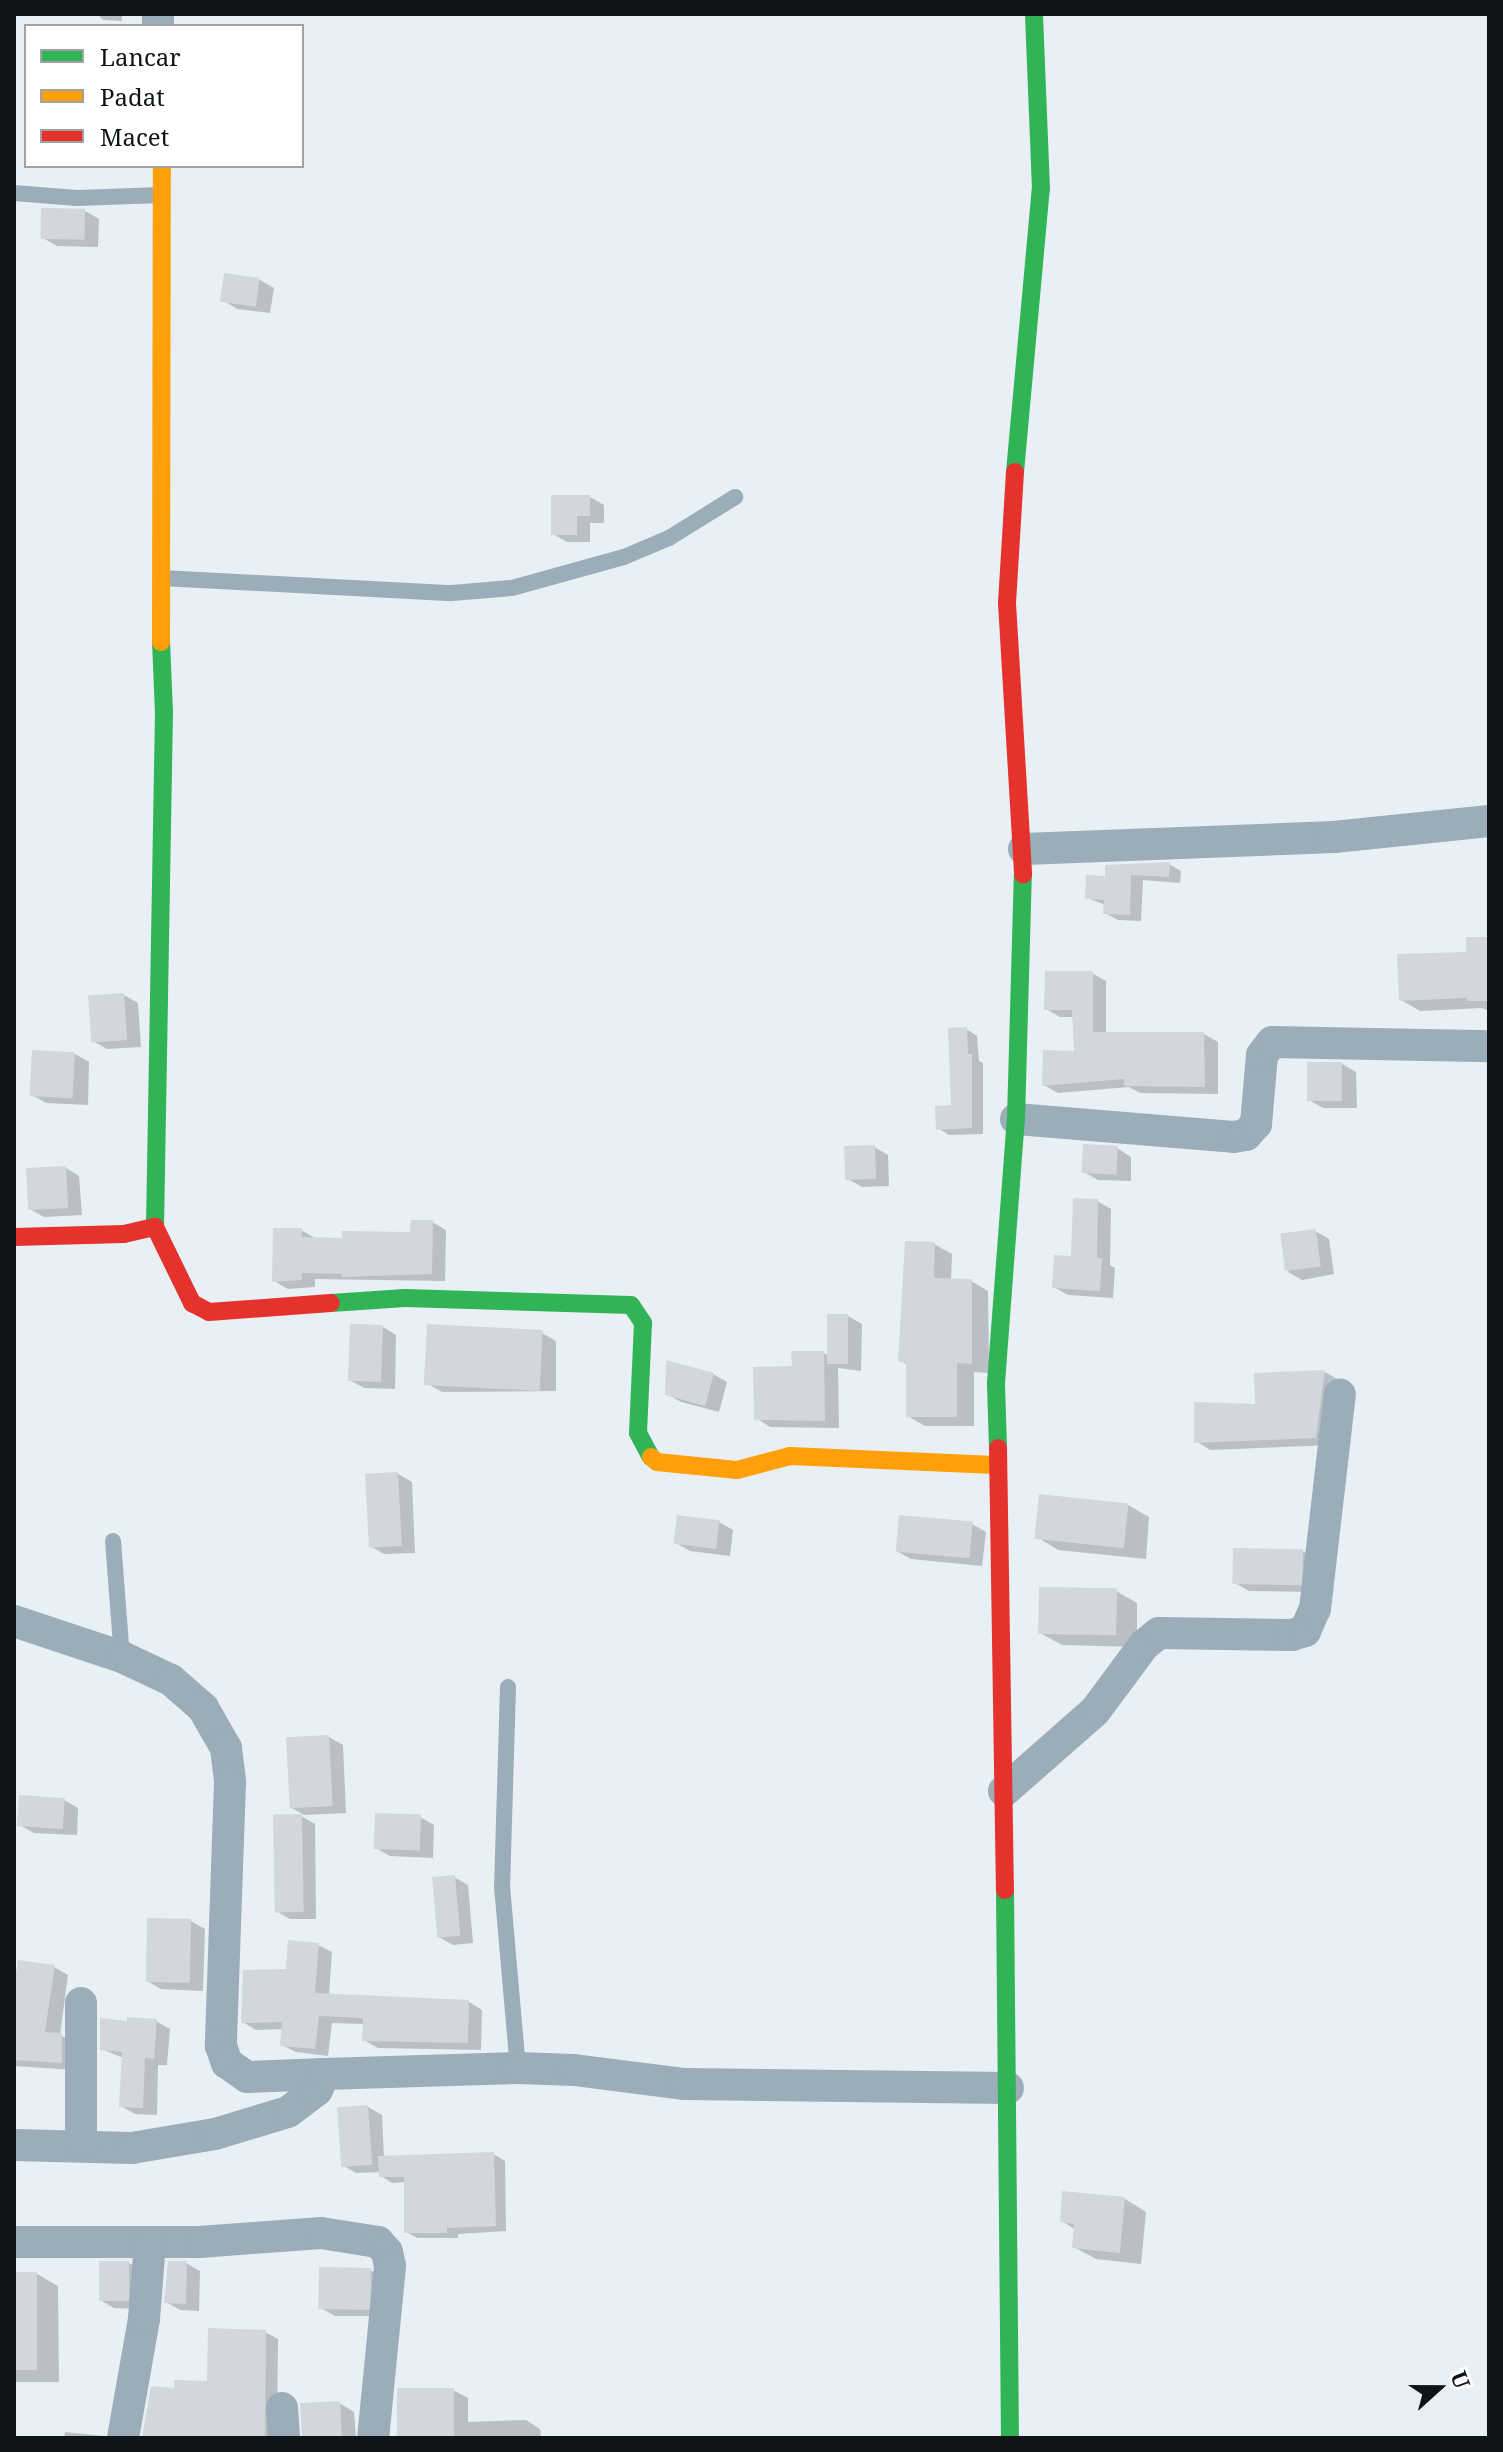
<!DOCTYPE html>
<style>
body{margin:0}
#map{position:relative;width:1503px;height:2452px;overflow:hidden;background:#e8eff5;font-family:"Noto Serif",serif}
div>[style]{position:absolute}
.shadow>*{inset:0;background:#0003}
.building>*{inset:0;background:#d1d7dc;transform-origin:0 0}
.lane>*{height:16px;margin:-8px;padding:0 8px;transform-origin:8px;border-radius:8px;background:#9badb9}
.street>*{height:32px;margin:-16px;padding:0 16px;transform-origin:16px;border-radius:16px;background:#9badb9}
.fast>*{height:18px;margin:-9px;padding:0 9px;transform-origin:9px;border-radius:9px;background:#30b455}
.slow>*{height:18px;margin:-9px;padding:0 9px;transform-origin:9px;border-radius:9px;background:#ff9f0a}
.jam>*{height:18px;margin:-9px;padding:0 9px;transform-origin:9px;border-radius:9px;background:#e5322d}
span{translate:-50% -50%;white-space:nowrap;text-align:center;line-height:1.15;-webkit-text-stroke:6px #fff;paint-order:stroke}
.frame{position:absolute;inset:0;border:16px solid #0f1417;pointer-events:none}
.legend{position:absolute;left:24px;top:24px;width:280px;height:144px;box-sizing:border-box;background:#fff;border:2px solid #9fa1a2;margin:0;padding:10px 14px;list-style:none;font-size:24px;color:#0f1417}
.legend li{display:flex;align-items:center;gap:16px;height:40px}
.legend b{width:40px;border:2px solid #9fa1a2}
.north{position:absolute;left:1399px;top:2348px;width:80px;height:80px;-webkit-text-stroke:6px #fff;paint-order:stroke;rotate:69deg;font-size:22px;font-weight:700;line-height:32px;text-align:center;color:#0f1417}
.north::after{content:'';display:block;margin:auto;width:28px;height:36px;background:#0f1417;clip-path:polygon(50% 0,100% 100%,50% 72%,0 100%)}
</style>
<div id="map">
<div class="shadow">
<i style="clip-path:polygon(97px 14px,122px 14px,122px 21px,103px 20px)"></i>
<i style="clip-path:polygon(85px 211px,99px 219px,98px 247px,57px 246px,43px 238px)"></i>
<i style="clip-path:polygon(226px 275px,260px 280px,274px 288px,270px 313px,237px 309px,223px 300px)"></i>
<i style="clip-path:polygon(590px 497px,604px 505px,604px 523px,590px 523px,590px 542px,567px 542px,553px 534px)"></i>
<i style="clip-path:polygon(1169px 864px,1181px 871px,1180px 883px,1143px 880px,1141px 921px,1118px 920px,1105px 913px,1106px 905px,1087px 898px,1107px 878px)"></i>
<i style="clip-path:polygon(1489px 939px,1489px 1011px,1482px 1008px,1420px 1011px,1401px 1000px)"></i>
<i style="clip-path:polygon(1092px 973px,1106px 981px,1106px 1034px,1204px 1034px,1218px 1042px,1218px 1094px,1140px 1093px,1129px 1087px,1058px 1093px,1044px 1085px,1076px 1053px,1074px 1017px,1060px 1017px,1046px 1009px)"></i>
<i style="clip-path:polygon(124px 995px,138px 1003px,141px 1047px,107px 1049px,93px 1041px)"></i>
<i style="clip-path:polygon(966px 1029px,977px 1036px,979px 1061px,983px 1063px,983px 1134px,949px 1135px,938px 1128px,953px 1107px)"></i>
<i style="clip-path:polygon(75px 1054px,89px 1062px,88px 1105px,46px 1103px,32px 1095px)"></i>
<i style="clip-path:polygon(1342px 1064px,1356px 1072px,1357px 1108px,1323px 1108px,1309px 1100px)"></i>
<i style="clip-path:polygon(874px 1147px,888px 1155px,889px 1186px,862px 1187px,848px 1179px)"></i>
<i style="clip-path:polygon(1117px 1148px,1131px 1157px,1131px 1181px,1098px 1180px,1084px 1172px)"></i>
<i style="clip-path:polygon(66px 1168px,79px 1176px,82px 1215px,44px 1217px,30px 1209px)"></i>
<i style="clip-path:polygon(1097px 1201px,1111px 1209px,1110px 1265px,1115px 1268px,1113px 1298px,1068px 1295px,1054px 1287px,1073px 1258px)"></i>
<i style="clip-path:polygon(432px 1222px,446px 1230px,445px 1281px,315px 1279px,315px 1287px,288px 1289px,274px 1281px,301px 1230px,315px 1238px,344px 1240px,412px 1235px)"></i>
<i style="clip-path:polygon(1315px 1231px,1329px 1239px,1334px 1274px,1302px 1280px,1288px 1272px)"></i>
<i style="clip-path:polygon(934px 1244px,952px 1254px,951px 1280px,971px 1281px,988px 1291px,989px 1373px,974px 1372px,974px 1426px,925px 1426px,908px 1416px,908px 1365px,900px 1360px)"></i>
<i style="clip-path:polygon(848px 1316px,862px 1324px,861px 1371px,838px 1368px,839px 1428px,770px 1427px,756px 1418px,794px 1368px,824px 1353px,829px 1356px)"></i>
<i style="clip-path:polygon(429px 1326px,542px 1333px,556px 1341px,556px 1391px,442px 1392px,428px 1384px)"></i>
<i style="clip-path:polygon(383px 1327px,396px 1335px,395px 1389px,364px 1388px,350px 1380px)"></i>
<i style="clip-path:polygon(1325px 1372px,1339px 1380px,1330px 1445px,1210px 1450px,1196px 1441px,1258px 1406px,1256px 1375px)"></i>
<i style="clip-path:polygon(713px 1374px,727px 1382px,719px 1412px,681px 1402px,667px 1394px)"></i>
<i style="clip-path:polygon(398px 1474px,412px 1482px,415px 1553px,384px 1554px,370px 1546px)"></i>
<i style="clip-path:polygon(1128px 1505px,1149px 1517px,1146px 1559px,1058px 1550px,1037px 1537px)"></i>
<i style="clip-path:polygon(719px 1522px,733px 1530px,730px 1556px,690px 1551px,676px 1543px)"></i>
<i style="clip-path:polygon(972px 1524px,986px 1532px,982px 1566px,911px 1559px,897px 1551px)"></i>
<i style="clip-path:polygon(1302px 1551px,1316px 1559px,1312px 1592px,1249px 1591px,1235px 1583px)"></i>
<i style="clip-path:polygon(1116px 1591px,1137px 1603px,1137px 1647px,1062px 1645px,1040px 1633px)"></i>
<i style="clip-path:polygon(329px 1737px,343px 1745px,346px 1813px,304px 1815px,290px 1807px)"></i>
<i style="clip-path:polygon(64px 1800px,78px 1808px,77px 1835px,34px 1833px,20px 1825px)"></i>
<i style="clip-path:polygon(301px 1816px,315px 1824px,316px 1919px,290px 1919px,276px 1911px)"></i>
<i style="clip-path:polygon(420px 1817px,434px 1825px,433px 1858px,390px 1856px,376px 1848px)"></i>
<i style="clip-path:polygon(454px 1877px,468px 1885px,473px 1943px,453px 1945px,439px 1937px)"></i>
<i style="clip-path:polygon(191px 1921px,205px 1929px,203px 1991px,161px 1989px,147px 1981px)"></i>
<i style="clip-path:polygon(318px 1945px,332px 1952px,329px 1995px,469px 2002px,482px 2010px,481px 2050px,378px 2048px,364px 2040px,365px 2024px,332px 2023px,328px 2056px,296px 2052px,282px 2045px,284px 2029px,256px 2030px,243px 2022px,287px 1971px)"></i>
<i style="clip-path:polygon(54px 1967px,68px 1975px,60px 2035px,75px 2043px,75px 2070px,14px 2066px,14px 1977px)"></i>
<i style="clip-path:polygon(156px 2021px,170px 2029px,167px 2065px,158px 2065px,157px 2115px,135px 2114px,121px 2106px,123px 2058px,102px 2049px,129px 2023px)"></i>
<i style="clip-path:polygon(368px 2107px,382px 2115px,384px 2158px,493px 2154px,505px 2161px,506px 2231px,458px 2234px,458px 2238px,417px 2238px,406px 2232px,406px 2182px,392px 2183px,381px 2176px,381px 2172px,356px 2173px,342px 2165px)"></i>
<i style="clip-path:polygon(1125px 2199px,1146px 2212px,1141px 2264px,1096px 2259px,1074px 2247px,1076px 2230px,1062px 2221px)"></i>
<i style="clip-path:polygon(101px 2263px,129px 2263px,143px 2271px,140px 2309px,114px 2308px,100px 2300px)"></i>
<i style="clip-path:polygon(186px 2263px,200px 2271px,199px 2311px,180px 2310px,166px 2302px)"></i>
<i style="clip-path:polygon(370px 2270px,384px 2278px,380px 2316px,335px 2316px,321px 2308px)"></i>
<i style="clip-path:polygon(14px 2274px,37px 2274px,58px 2286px,59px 2382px,14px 2382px)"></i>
<i style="clip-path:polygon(265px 2332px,278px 2339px,277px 2438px,144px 2438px,176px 2390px,209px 2383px)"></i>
<i style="clip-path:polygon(453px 2390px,468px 2398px,468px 2422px,526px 2420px,540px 2429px,541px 2438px,394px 2438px)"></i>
<i style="clip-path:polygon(339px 2403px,354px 2412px,356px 2438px,305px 2438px)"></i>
<i style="clip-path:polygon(65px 2432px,104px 2436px,108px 2438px,64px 2438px)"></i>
</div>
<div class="building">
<i style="left:41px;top:208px;width:44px;height:31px;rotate:1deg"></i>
<i style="left:224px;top:273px;width:36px;height:29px;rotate:8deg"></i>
<i style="clip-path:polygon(551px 495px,590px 495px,590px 516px,577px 516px,577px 535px,551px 535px)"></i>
<i style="clip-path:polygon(1170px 862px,1169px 877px,1131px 875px,1130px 915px,1103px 914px,1104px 900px,1085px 899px,1086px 875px,1105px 876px,1105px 865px)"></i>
<i style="clip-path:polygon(1466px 937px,1489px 937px,1489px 1001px,1467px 1001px,1466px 998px,1399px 1001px,1397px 954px,1466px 952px)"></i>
<i style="clip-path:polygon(1045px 971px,1093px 971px,1093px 1032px,1204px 1032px,1205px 1087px,1124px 1086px,1124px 1079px,1042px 1086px,1043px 1050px,1074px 1051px,1072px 1010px,1044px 1010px)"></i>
<i style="left:124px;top:993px;width:47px;height:36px;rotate:86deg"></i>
<i style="clip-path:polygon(967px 1027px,968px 1054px,972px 1054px,972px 1128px,936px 1130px,935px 1106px,951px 1105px,948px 1028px)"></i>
<i style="left:32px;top:1050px;width:43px;height:46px;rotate:3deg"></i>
<i style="left:1307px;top:1062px;width:35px;height:39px"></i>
<i style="left:1083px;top:1144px;width:35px;height:29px;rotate:3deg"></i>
<i style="left:875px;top:1145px;width:34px;height:31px;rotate:88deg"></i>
<i style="left:66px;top:1166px;width:42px;height:40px;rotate:87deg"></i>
<i style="clip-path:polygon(1073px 1198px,1098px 1199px,1097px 1258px,1102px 1258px,1100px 1291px,1052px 1288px,1054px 1255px,1071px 1256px)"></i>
<i style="clip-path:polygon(411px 1220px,433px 1220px,432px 1274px,342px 1277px,342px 1274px,302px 1273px,302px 1280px,272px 1282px,273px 1228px,302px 1228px,302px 1237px,342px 1238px,342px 1231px,410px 1232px)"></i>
<i style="left:1316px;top:1229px;width:38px;height:36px;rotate:83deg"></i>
<i style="clip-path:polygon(905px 1241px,935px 1242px,934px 1278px,972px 1279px,972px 1364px,957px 1363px,957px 1417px,906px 1417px,906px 1362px,898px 1362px)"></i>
<i style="left:827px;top:1314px;width:21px;height:50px"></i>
<i style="left:427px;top:1324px;width:116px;height:61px;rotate:3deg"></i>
<i style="left:383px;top:1325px;width:57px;height:33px;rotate:92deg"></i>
<i style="clip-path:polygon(791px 1351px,824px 1351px,825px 1421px,754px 1420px,753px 1367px,792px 1366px)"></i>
<i style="clip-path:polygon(666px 1360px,714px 1373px,705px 1406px,665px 1395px)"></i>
<i style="clip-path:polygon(1325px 1370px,1316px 1438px,1194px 1443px,1194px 1402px,1255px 1404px,1254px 1373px)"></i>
<i style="left:398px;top:1472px;width:74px;height:33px;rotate:87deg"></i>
<i style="left:1039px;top:1494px;width:90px;height:45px;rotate:6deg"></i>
<i style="left:677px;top:1515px;width:43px;height:29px;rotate:7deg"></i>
<i style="left:899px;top:1515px;width:74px;height:37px;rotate:5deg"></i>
<i style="left:1233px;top:1548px;width:70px;height:36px;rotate:1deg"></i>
<i style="left:1039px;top:1587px;width:78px;height:47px;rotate:1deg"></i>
<i style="left:329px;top:1735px;width:71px;height:43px;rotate:87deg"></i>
<i style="left:19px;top:1795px;width:46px;height:31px;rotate:4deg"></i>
<i style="left:375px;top:1813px;width:46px;height:36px;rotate:2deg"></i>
<i style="left:302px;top:1814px;width:98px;height:29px;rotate:89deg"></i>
<i style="left:455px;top:1875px;width:61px;height:23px;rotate:85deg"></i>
<i style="left:147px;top:1918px;width:44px;height:64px;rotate:1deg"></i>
<i style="clip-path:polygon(288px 1940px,319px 1943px,315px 1993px,469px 2000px,468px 2043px,362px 2041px,363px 2018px,319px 2016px,315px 2049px,280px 2046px,282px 2022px,241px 2023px,243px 1970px,286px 1969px)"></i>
<i style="clip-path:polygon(18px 1960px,55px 1965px,45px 2032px,62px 2033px,62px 2063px,14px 2060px,14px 1987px)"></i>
<i style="clip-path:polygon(127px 2017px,157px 2019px,154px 2059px,145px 2058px,143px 2108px,119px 2107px,122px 2052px,100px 2050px,100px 2018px,127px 2021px)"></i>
<i style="left:368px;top:2105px;width:60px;height:31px;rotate:86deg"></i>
<i style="clip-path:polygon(494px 2152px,496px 2226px,447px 2228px,447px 2233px,404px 2233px,404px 2177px,379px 2177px,378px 2156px)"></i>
<i style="clip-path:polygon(1062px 2191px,1125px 2197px,1120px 2253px,1072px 2248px,1074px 2224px,1060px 2222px)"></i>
<i style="left:99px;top:2261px;width:30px;height:40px"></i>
<i style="clip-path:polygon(168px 2261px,187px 2261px,186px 2304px,164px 2303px)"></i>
<i style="left:319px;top:2267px;width:52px;height:42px;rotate:1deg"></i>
<i style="left:14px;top:2272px;width:23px;height:98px"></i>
<i style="clip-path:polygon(208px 2328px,266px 2330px,265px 2438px,142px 2438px,151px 2386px,174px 2388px,174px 2380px,207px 2381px)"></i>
<i style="left:454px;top:2388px;width:50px;height:57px;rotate:90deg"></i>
<i style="left:340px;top:2401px;width:37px;height:40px;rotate:87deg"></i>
</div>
<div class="lane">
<i style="left:14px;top:193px;width:63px;rotate:4.5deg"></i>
<i style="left:77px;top:198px;width:84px;rotate:-2deg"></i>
<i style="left:162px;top:578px;width:290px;rotate:3deg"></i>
<i style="left:452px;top:593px;width:60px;rotate:-4.8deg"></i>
<i style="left:512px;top:588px;width:116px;rotate:-15.5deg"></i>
<i style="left:624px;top:557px;width:49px;rotate:-22.9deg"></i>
<i style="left:669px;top:538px;width:78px;rotate:-31.8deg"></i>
<i style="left:113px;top:1541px;width:116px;rotate:85.6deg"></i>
<i style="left:508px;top:1687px;width:199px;rotate:91.7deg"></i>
<i style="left:502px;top:1886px;width:183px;rotate:85deg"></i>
</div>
<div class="street">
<i style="left:158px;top:14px;width:12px;rotate:90deg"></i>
<i style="left:1024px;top:849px;width:310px;rotate:-2.2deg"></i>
<i style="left:1334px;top:837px;width:156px;rotate:-5.9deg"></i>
<i style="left:1016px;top:1119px;width:218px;rotate:4.7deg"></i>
<i style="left:1233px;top:1137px;width:13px;rotate:-9deg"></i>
<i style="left:1246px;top:1135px;width:15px;rotate:-48deg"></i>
<i style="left:1256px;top:1124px;width:69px;rotate:-85deg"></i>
<i style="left:1262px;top:1055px;width:16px;rotate:-52deg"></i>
<i style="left:1272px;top:1042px;width:217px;rotate:1.1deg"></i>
<i style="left:14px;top:1621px;width:114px;rotate:18.4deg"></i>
<i style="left:122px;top:1657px;width:54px;rotate:25.1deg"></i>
<i style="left:171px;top:1680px;width:43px;rotate:41.2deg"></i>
<i style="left:203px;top:1708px;width:46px;rotate:60.1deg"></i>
<i style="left:226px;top:1748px;width:34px;rotate:83deg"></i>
<i style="left:230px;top:1782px;width:264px;rotate:92deg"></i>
<i style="left:221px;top:2046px;width:18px;rotate:71deg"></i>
<i style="left:227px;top:2063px;width:24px;rotate:35deg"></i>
<i style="left:247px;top:2077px;width:77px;rotate:-2.2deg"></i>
<i style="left:1004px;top:1791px;width:121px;rotate:-41.3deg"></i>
<i style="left:1095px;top:1711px;width:82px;rotate:-53.4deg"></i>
<i style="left:1144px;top:1645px;width:19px;rotate:-39deg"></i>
<i style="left:1159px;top:1633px;width:133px;rotate:0.9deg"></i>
<i style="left:1292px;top:1635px;width:14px;rotate:-17deg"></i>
<i style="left:1305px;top:1631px;width:24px;rotate:-66deg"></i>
<i style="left:1315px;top:1609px;width:216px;rotate:-83.4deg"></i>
<i style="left:14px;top:2145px;width:118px;rotate:1.5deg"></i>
<i style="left:132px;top:2148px;width:84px;rotate:-9.6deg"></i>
<i style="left:215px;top:2134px;width:76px;rotate:-16.8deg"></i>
<i style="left:288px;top:2112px;width:36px;rotate:-37deg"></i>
<i style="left:317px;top:2090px;width:17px;rotate:-66deg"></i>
<i style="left:324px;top:2074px;width:194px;rotate:-1.8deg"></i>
<i style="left:518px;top:2068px;width:56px;rotate:2deg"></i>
<i style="left:574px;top:2070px;width:112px;rotate:7.2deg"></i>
<i style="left:685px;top:2084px;width:323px;rotate:0.7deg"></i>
<i style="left:81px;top:2145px;width:142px;rotate:-90deg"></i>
<i style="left:14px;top:2242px;width:186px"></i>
<i style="left:200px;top:2242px;width:121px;rotate:-4.3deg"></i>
<i style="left:321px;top:2233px;width:58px;rotate:9deg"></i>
<i style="left:378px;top:2242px;width:13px;rotate:48deg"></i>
<i style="left:387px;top:2252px;width:14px;rotate:78deg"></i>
<i style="left:390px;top:2266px;width:173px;rotate:95.6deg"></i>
<i style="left:282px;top:2408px;width:30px;rotate:86deg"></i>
<i style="left:123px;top:2438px;width:121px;rotate:-80deg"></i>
<i style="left:144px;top:2319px;width:77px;rotate:-85.5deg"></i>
</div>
<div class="fast">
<i style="left:1015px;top:472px;width:284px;rotate:-84.8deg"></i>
<i style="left:1041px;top:189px;width:175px;rotate:-92.3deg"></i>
<i style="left:155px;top:1227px;width:514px;rotate:-89deg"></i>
<i style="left:164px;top:713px;width:71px;rotate:-92.4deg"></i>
<i style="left:331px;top:1303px;width:74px;rotate:-3.9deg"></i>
<i style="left:405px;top:1298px;width:226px;rotate:1.8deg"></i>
<i style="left:631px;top:1305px;width:22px;rotate:56deg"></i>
<i style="left:643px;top:1323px;width:110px;rotate:92.6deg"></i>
<i style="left:638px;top:1433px;width:27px;rotate:62deg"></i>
<i style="left:998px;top:1448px;width:65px;rotate:-91.8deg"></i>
<i style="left:996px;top:1383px;width:265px;rotate:-85.7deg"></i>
<i style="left:1016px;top:1119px;width:244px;rotate:-88.4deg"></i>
<i style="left:1005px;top:1890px;width:548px;rotate:89.48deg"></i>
</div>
<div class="slow">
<i style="left:161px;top:642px;width:476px;rotate:-89.9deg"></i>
<i style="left:651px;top:1457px;width:8px;rotate:40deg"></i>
<i style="left:657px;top:1462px;width:80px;rotate:5.7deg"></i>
<i style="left:737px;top:1470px;width:55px;rotate:-14.8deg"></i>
<i style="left:790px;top:1456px;width:205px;rotate:2.5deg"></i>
</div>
<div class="jam">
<i style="left:1015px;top:472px;width:131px;rotate:93.5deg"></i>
<i style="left:1007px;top:603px;width:272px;rotate:86.6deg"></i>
<i style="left:14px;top:1237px;width:110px;rotate:-1.6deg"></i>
<i style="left:124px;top:1234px;width:32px;rotate:-13deg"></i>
<i style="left:155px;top:1227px;width:85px;rotate:64deg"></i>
<i style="left:192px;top:1303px;width:19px;rotate:28deg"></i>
<i style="left:209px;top:1312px;width:122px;rotate:-4.2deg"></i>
<i style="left:998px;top:1448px;width:442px;rotate:89.1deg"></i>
</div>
<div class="frame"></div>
<ul class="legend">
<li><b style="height:10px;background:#30b455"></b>Lancar</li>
<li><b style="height:10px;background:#ff9f0a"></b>Padat</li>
<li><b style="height:10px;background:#e5322d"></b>Macet</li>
</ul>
<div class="north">U</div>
</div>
